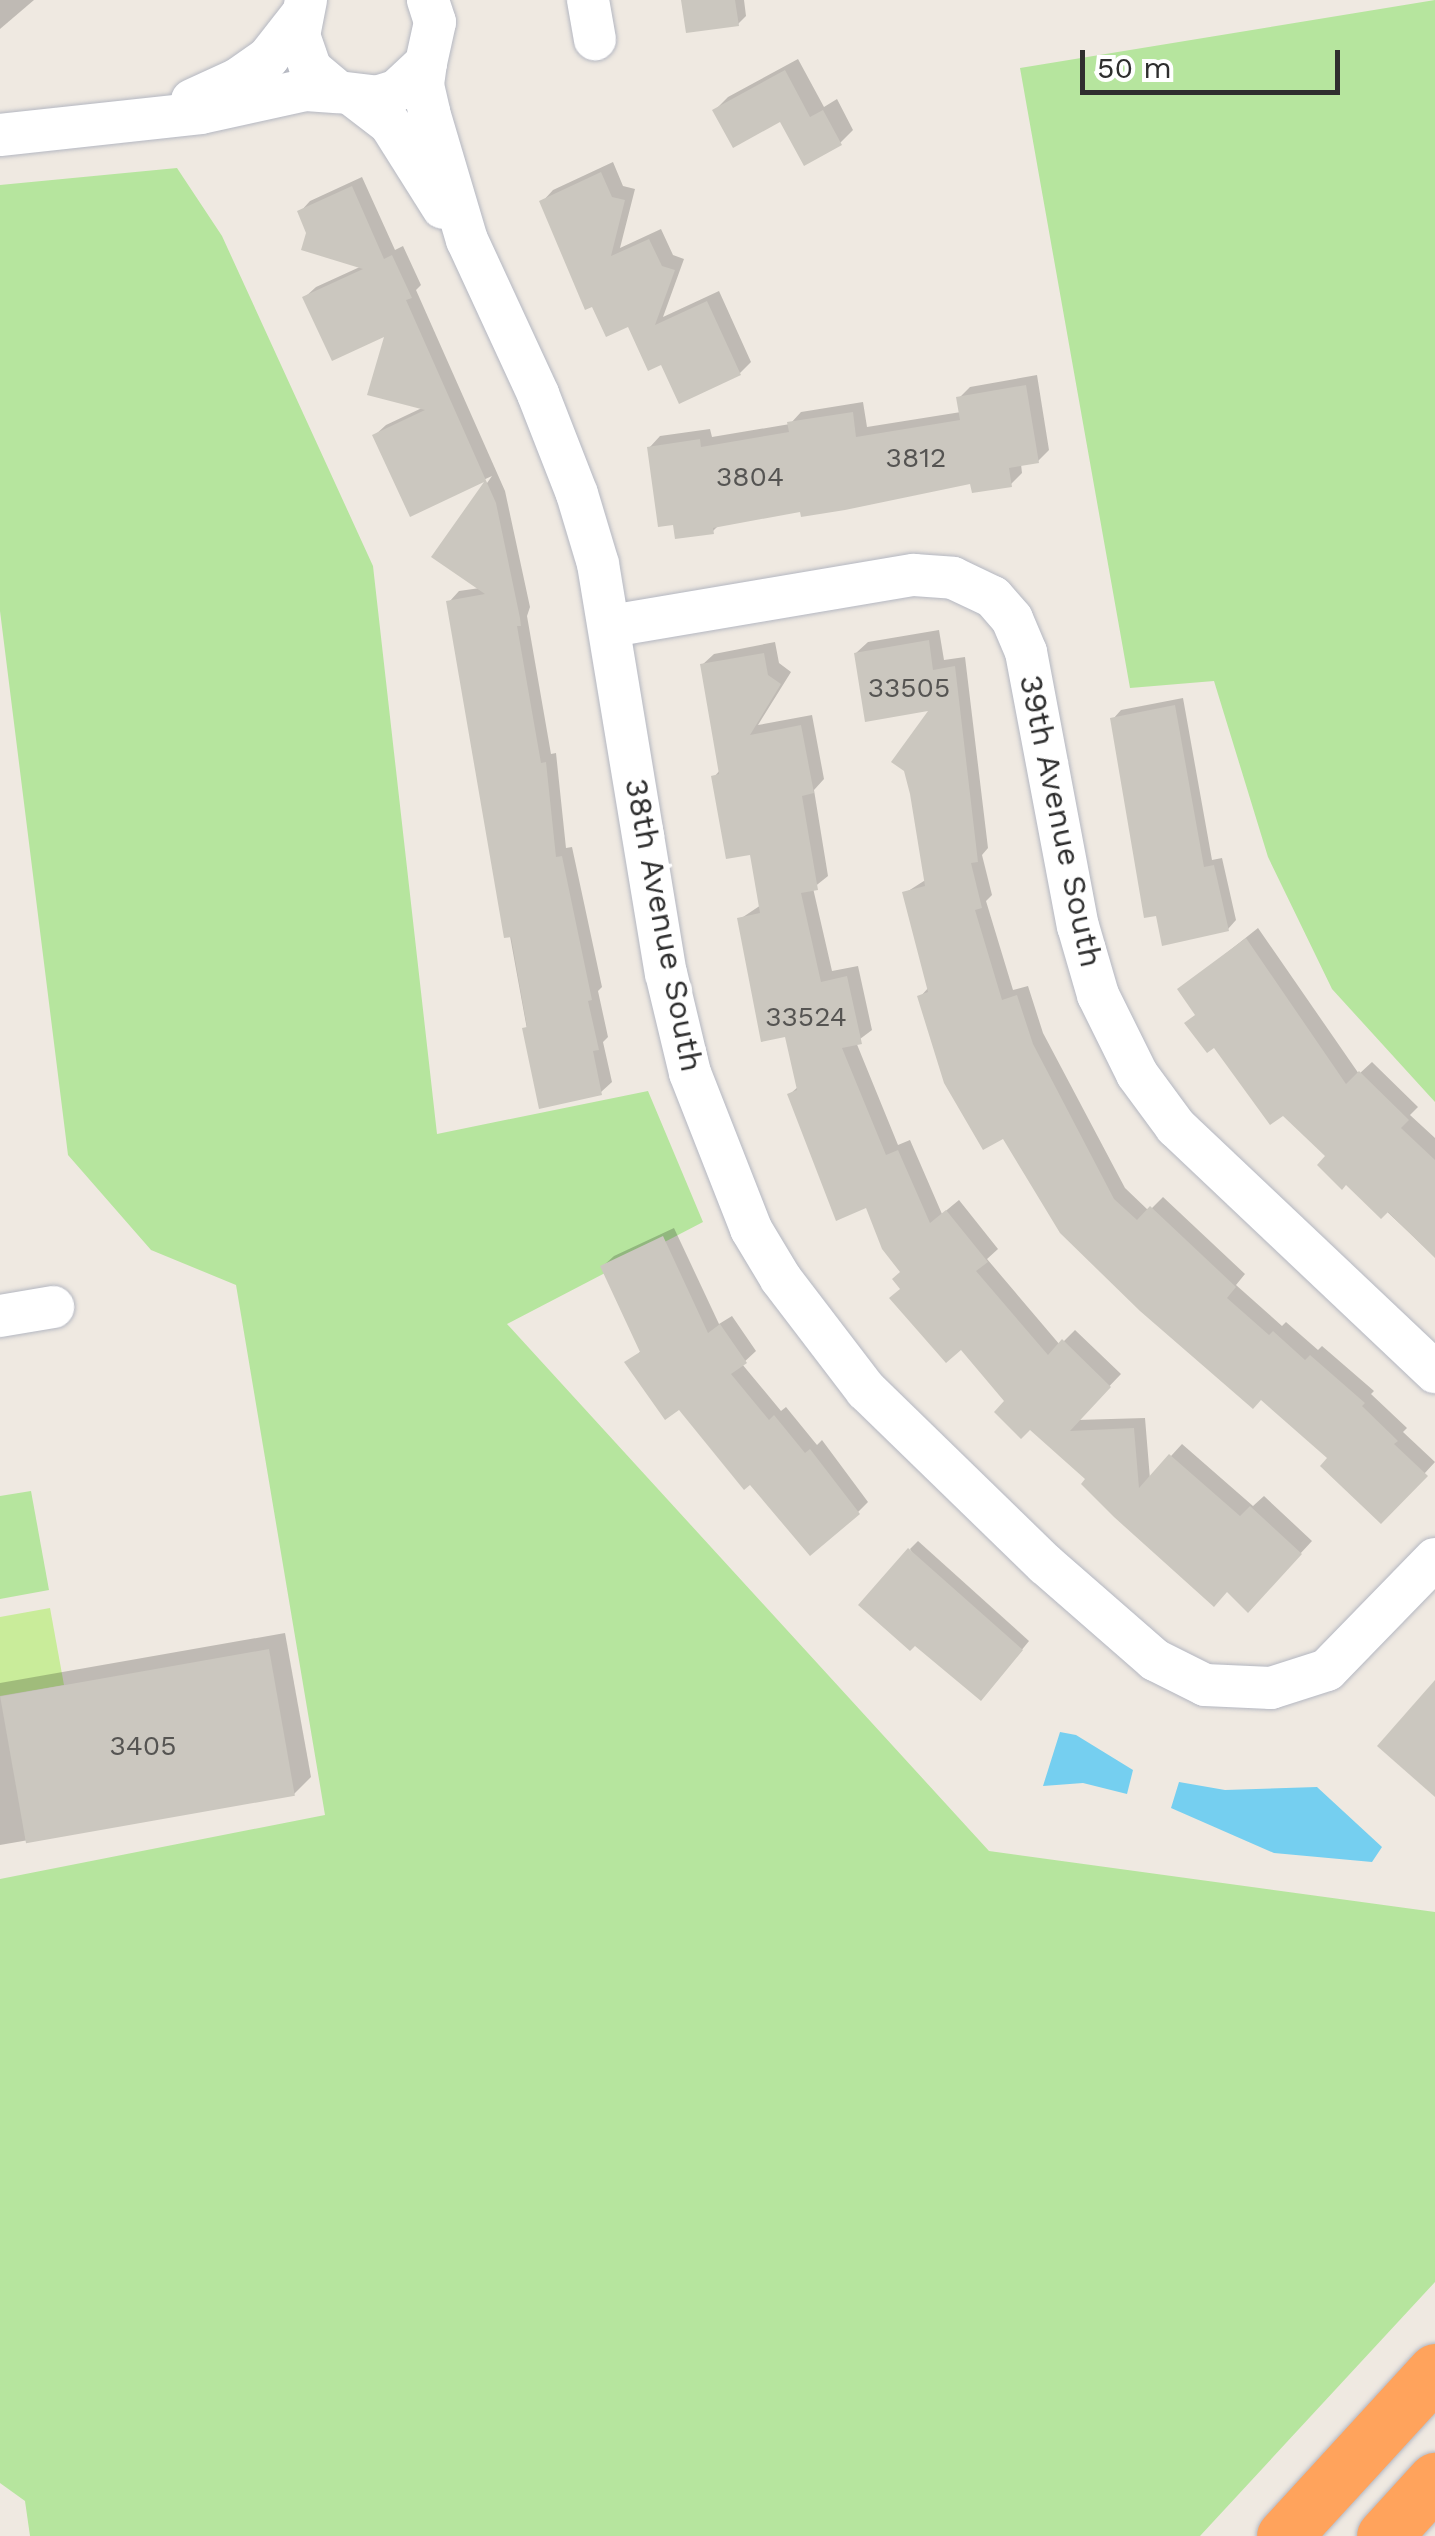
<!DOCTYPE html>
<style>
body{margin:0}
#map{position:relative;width:1435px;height:2536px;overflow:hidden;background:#efe9e1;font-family:"Work Sans",sans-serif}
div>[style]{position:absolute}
.green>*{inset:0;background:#b6e59e}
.pitch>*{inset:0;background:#c9ec9a}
.water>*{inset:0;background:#75cff0}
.shadow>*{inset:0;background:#0003}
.building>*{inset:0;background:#cbc7bf;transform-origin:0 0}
.roads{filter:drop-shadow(0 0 2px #b4b7c1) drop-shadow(0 0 2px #b4b7c1)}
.minor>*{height:42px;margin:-21px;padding:0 21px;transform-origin:21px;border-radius:21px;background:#fff}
.highway>*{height:55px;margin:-27.5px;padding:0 27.5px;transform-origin:27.5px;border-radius:27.5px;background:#ffa35c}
span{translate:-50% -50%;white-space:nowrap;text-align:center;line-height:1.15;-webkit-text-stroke:10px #fff;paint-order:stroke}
.number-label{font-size:28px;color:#555452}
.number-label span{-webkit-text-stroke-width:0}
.street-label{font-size:32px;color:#2e2e2e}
.scale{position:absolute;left:1080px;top:50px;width:260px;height:45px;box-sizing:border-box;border:5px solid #2e2e2e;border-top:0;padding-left:12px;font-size:30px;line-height:35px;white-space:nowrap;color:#2e2e2e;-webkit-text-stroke:8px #fff;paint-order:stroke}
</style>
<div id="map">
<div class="green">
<i style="clip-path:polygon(1435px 0,1435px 1102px,1332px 989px,1268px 857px,1214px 681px,1130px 688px,1020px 68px)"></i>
<i style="clip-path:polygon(177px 168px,222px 236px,373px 566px,437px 1134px,648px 1091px,703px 1222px,507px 1324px,989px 1851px,1435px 1912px,1435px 2282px,1200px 2536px,30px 2536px,25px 2501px,0 2483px,0 1879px,325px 1815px,236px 1285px,151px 1250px,68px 1155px,0 611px,0 185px)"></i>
<i style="clip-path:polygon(31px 1491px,49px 1590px,0 1599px,0 1496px)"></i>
</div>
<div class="pitch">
<i style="clip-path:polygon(50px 1608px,64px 1685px,0 1696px,0 1617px)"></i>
</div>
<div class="water">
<i style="clip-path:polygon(1060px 1732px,1076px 1735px,1133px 1770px,1127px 1794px,1083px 1783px,1043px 1786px)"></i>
<i style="clip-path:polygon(1179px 1782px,1225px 1790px,1317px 1787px,1382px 1847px,1372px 1862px,1274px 1853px,1171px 1808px)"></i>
</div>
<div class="shadow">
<i style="clip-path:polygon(0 0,34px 0,0 29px)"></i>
<i style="clip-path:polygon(684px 0,744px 0,746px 16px,738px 24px)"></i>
<i style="clip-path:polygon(798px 59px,824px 107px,837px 99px,853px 130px,840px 143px,781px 118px,715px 110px,728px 97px)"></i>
<i style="clip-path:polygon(613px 162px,623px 186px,635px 189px,620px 248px,661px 229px,673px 255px,684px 259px,663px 317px,719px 291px,751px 362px,740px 373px,663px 362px,629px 324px,542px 202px,553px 190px)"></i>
<i style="clip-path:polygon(362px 177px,395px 250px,403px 246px,421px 285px,416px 290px,505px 491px,530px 607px,527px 616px,551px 754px,556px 753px,566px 848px,572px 847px,602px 987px,598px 991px,608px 1037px,603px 1042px,612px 1082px,601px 1092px,541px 1106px,449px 602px,459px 591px,480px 588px,435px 557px,492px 476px,411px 513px,375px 435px,386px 425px,424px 407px,388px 332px,305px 297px,316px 287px,362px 266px,309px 233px,300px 212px,310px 201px)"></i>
<i style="clip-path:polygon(1037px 375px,1049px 450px,1038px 461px,1021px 464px,1022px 473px,1011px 484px,972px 481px,720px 524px,712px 532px,649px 448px,660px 436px,710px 429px,712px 437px,790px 424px,801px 412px,863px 402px,867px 427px,961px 412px,959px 398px,970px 387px)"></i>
<i style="clip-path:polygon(939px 630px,944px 660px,965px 657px,988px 848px,982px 855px,992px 895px,986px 901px,1013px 990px,1028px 986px,1043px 1033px,1125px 1188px,1149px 1211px,1163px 1197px,1245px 1274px,1236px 1285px,1282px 1326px,1286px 1322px,1318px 1350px,1322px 1346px,1374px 1391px,1371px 1394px,1407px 1428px,1403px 1432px,1435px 1462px,1381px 1521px,1331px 1458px,1003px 1135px,920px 997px,929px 987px,905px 893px,927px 879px,934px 707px,856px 653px,868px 642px)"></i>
<i style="clip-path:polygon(775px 642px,779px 663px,791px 672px,758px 725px,812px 715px,824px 779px,814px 790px,828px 876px,813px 888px,832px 971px,858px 966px,872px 1030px,856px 1042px,898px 1145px,910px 1140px,942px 1214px,959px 1200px,998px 1249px,987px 1259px,1060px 1345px,1075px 1330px,1121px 1374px,1077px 1420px,1145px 1418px,1150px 1479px,1182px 1444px,1253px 1506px,1264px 1496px,1312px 1541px,1259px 1598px,1089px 1479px,902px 1288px,903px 1271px,867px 1205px,790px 1094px,799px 1086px,787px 1034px,740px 919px,761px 905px,752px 852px,714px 777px,721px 769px,702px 665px,714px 654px)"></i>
<i style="clip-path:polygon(1183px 698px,1212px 860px,1222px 858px,1236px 920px,1228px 929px,1113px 719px,1121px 710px)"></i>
<i style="clip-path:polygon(1258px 928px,1359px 1074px,1372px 1062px,1418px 1107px,1410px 1115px,1435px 1138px,1435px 1257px,1328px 1156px,1180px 990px)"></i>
<i style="clip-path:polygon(674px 1228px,719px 1324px,732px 1316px,756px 1351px,742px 1364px,781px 1411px,786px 1407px,817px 1445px,822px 1440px,868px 1502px,858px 1512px,750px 1481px,680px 1407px,628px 1363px,642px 1350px,603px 1266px,614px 1256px)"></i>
<i style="clip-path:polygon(918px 1541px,1029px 1641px,989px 1690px,910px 1549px)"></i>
<i style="clip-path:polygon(285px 1633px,311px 1777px,294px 1794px,0 1845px,0 1683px)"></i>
</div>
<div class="building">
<i style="clip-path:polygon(681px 0,735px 0,739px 26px,686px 33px)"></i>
<i style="clip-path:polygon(785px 70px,810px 117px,823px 110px,842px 145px,804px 166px,780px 122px,733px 148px,712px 110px)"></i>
<i style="clip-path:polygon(601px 172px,612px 197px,625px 200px,611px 256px,649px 239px,662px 266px,675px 270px,655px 325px,707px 301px,741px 375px,679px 404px,661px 365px,648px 371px,628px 327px,606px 337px,592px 307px,585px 310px,539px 201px)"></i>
<i style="clip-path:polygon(352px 186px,384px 259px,392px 255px,412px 298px,406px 300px,496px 503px,520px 618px,521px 626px,517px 626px,541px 763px,546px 762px,556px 857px,562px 856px,592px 1000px,588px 1001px,599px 1050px,593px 1051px,602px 1095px,539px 1109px,522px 1028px,527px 1027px,511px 937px,504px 938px,446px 601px,485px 594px,431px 557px,484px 482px,410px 517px,372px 435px,425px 410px,367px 395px,384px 337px,332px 361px,302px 297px,363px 269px,301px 250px,306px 233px,297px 211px)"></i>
<i style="clip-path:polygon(1026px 385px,1039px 463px,1009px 468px,1012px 487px,972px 493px,970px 484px,845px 510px,801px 517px,800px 512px,713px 528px,714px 534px,675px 539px,673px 525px,658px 527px,647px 447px,700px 439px,701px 447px,789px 432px,787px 422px,853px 412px,856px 437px,960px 420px,956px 397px)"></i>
<i style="clip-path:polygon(929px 640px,933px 670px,955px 666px,978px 862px,971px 863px,982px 908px,975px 910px,1002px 1000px,1017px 995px,1033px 1044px,1114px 1199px,1137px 1220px,1150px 1206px,1236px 1287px,1227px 1298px,1269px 1335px,1273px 1331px,1305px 1360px,1310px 1355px,1365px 1403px,1362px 1406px,1398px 1441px,1394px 1444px,1428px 1476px,1381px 1524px,1320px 1466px,1327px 1458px,1261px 1400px,1253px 1409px,1140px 1311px,1060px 1233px,1003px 1139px,983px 1150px,944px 1083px,917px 996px,928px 992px,902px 892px,925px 886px,910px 794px,904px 771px,891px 762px,928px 711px,865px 722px,854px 653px)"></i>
<i style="clip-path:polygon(764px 653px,768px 675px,781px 684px,750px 735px,801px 725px,814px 793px,802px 796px,818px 890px,801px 893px,821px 982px,847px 976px,862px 1044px,842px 1048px,886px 1155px,898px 1150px,930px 1223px,946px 1210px,988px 1262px,976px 1271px,1048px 1355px,1062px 1339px,1111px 1387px,1070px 1431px,1134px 1428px,1139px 1488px,1169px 1454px,1240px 1516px,1250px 1506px,1302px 1554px,1248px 1613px,1227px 1592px,1214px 1607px,1114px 1517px,1081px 1484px,1085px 1479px,1030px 1430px,1021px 1439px,994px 1412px,1004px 1401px,961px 1350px,946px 1363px,889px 1298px,900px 1289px,892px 1279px,900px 1272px,882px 1249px,866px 1208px,836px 1221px,787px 1094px,797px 1090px,785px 1037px,761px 1042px,737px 918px,760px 913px,750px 855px,726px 859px,711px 776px,719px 774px,700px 664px)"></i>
<i style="clip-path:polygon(1175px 705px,1204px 867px,1214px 865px,1229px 931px,1162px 946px,1156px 916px,1144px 918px,1110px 718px)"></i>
<i style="clip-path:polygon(1246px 938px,1346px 1084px,1359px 1071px,1409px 1120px,1401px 1128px,1435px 1160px,1435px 1258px,1388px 1212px,1381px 1219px,1346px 1185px,1342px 1190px,1317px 1165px,1325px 1156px,1283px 1116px,1270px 1125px,1214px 1048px,1207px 1053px,1184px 1023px,1195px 1015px,1177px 989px)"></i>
<i style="clip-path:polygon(663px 1236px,708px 1333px,720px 1324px,747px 1363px,731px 1374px,769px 1420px,774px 1415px,805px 1453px,810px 1449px,860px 1514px,810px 1556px,750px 1485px,744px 1490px,679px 1410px,665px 1420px,624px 1362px,640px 1352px,600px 1266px)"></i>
<i style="clip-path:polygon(908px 1548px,1023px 1650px,981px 1701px,915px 1646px,910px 1651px,858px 1605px)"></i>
<i style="left:269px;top:1649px;width:149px;height:273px;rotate:80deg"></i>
<i style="clip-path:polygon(1435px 1680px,1435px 1797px,1377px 1746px)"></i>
</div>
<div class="roads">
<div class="minor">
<i style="left:306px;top:0;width:36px;rotate:101deg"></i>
<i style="left:299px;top:35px;width:36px;rotate:71deg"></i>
<i style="left:311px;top:69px;width:35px;rotate:40deg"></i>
<i style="left:338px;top:92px;width:38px;rotate:7deg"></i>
<i style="left:376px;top:97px;width:21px;rotate:-17deg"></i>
<i style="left:396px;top:91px;width:41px;rotate:-43deg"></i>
<i style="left:426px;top:63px;width:42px;rotate:-77.6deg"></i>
<i style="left:435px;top:22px;width:23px;rotate:-108deg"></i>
<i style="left:588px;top:0;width:40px;rotate:80deg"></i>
<i style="left:426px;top:63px;width:22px;rotate:98deg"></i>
<i style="left:423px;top:85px;width:28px;rotate:77deg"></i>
<i style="left:429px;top:112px;width:134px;rotate:73.5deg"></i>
<i style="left:467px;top:240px;width:170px;rotate:65.2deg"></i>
<i style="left:538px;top:394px;width:107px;rotate:68.7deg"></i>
<i style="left:577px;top:494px;width:73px;rotate:73.3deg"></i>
<i style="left:598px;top:564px;width:415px;rotate:80.6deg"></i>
<i style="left:666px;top:973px;width:103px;rotate:76.5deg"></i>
<i style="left:690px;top:1073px;width:168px;rotate:68.6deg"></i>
<i style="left:751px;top:1229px;width:58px;rotate:59deg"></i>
<i style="left:781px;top:1279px;width:140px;rotate:52.6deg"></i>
<i style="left:866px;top:1390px;width:250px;rotate:44.2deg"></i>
<i style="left:1045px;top:1564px;width:146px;rotate:41.1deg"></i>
<i style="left:1155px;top:1660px;width:56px;rotate:26.6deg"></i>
<i style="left:1205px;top:1685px;width:66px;rotate:2.6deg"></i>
<i style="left:1271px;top:1688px;width:59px;rotate:-17.8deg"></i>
<i style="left:1327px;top:1670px;width:155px;rotate:-45.8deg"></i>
<i style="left:355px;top:97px;width:44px;rotate:37.6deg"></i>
<i style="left:390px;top:124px;width:99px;rotate:57.8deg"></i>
<i style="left:192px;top:100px;width:51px;rotate:-24.5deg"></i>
<i style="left:238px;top:79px;width:37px;rotate:-35deg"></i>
<i style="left:268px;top:58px;width:52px;rotate:-52deg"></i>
<i style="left:0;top:135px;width:202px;rotate:-6.2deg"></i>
<i style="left:201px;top:113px;width:107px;rotate:-12.4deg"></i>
<i style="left:306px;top:90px;width:32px;rotate:4deg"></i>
<i style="left:611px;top:626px;width:307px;rotate:-9.6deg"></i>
<i style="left:914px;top:575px;width:39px;rotate:4deg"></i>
<i style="left:953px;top:578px;width:44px;rotate:25.4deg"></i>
<i style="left:993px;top:597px;width:29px;rotate:49deg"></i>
<i style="left:1012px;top:619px;width:36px;rotate:67deg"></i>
<i style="left:1026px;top:652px;width:279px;rotate:79.3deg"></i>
<i style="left:1078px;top:926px;width:72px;rotate:73.8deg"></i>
<i style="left:1098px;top:995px;width:88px;rotate:63.7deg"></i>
<i style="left:1137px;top:1074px;width:66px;rotate:53.7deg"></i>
<i style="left:1176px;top:1127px;width:357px;rotate:43.4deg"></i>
<i style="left:0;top:1316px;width:54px;rotate:-9.6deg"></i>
</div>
<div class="highway">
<i style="left:1284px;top:2536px;width:224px;rotate:-47.5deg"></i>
<i style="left:1384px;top:2536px;width:76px;rotate:-47.7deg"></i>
</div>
</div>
<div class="number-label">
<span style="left:916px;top:458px">3812</span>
<span style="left:750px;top:477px">3804</span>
<span style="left:909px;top:688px">33505</span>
<span style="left:806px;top:1017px">33524</span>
<span style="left:143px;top:1746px">3405</span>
</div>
<div class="street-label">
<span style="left:1061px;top:821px;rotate:78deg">39th Avenue South</span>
<span style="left:664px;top:925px;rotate:79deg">38th Avenue South</span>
</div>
<div class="scale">50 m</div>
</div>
